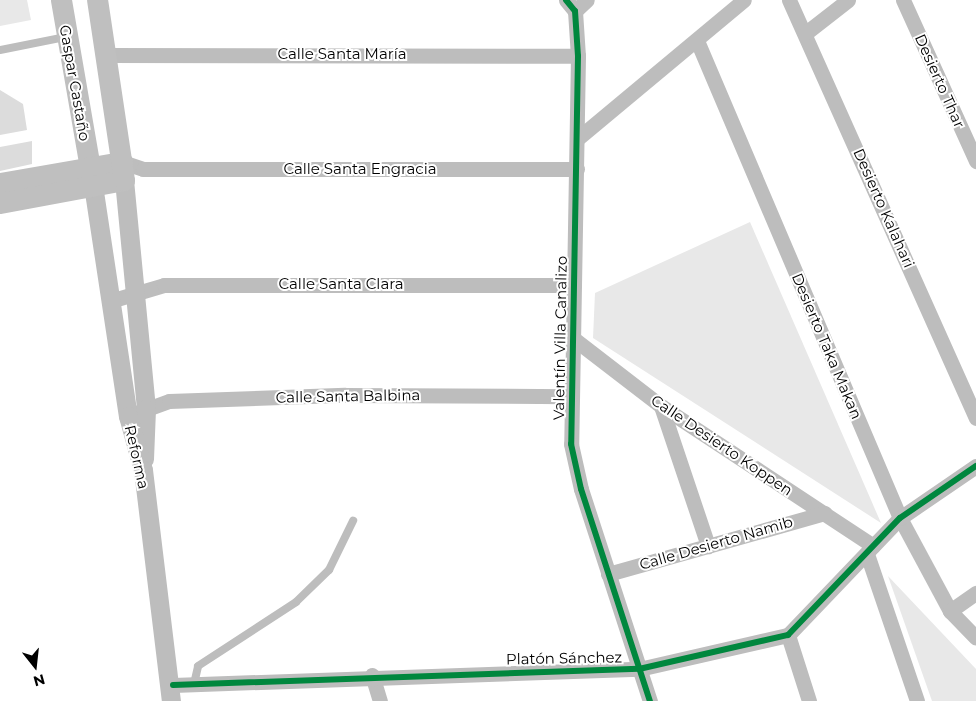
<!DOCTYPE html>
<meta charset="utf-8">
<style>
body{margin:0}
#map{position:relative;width:976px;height:701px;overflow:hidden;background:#fff;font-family:Montserrat,sans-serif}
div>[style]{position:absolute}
.green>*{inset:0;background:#e8e8e8}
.building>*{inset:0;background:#dcdcdc}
.service>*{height:8px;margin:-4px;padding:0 4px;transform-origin:4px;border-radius:4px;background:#bdbdbd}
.minor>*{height:15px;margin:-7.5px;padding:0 7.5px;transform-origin:7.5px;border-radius:7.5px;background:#bdbdbd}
.tertiary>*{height:19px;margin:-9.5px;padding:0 9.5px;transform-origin:9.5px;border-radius:9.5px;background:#bdbdbd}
.secondary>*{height:21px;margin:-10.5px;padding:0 10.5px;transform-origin:10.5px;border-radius:10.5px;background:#bfbfbf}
.cycleway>*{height:6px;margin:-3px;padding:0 3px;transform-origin:3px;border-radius:3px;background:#00873e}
span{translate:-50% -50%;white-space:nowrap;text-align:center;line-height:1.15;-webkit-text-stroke:4px #fff;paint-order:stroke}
.street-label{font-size:15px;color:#000}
.north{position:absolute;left:10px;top:641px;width:50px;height:50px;-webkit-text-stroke:4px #fff;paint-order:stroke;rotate:164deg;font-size:14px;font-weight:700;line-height:20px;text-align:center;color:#000}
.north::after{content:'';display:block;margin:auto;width:18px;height:22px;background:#000;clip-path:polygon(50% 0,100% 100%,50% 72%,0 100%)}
</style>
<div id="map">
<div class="green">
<i style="clip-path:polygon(0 0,27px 0,31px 20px,0 26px)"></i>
<i style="clip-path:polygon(750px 222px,881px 523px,593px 338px,595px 293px)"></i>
<i style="clip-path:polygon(888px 576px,976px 669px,976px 701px,932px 701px)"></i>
</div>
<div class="building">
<i style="clip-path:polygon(0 90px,23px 104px,27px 130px,0 135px)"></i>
<i style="clip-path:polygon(32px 141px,32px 164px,0 171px,0 147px)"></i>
</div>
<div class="service">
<i style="left:0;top:50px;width:66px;rotate:-11.3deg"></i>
<i style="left:194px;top:684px;width:18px;rotate:-77deg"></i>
<i style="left:198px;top:666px;width:117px;rotate:-33.1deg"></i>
<i style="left:296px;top:602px;width:46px;rotate:-44.1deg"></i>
<i style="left:329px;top:570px;width:55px;rotate:-63.9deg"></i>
</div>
<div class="minor">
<i style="left:566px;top:0;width:14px;rotate:51deg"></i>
<i style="left:575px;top:11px;width:45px;rotate:86.2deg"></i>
<i style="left:578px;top:56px;width:388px;rotate:91deg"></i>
<i style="left:571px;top:444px;width:46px;rotate:77.5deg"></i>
<i style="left:581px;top:489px;width:223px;rotate:72deg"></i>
<i style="left:789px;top:0;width:458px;rotate:65.9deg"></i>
<i style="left:903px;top:0;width:177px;rotate:65.6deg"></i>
<i style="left:575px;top:11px;width:16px;rotate:-43deg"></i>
<i style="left:807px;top:32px;width:52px;rotate:-38deg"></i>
<i style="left:698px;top:43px;width:516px;rotate:66.96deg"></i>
<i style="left:900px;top:518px;width:106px;rotate:61.7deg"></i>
<i style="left:950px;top:611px;width:37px;rotate:46deg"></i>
<i style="left:106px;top:55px;width:472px;rotate:0.1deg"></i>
<i style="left:577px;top:139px;width:217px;rotate:-39.8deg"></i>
<i style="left:122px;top:162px;width:22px;rotate:18deg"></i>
<i style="left:143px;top:169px;width:434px"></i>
<i style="left:110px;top:301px;width:56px;rotate:-16.5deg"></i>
<i style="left:164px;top:285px;width:410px"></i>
<i style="left:574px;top:339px;width:110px;rotate:37.6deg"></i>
<i style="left:661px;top:406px;width:254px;rotate:33.4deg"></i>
<i style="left:661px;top:406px;width:148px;rotate:71.4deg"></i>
<i style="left:136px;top:413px;width:35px;rotate:-20deg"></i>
<i style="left:169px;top:401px;width:176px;rotate:-2deg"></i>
<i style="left:345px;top:395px;width:225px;rotate:0.3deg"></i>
<i style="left:867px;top:554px;width:155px;rotate:71.2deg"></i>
<i style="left:608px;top:574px;width:225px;rotate:-15.7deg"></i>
<i style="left:950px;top:611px;width:32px;rotate:-35deg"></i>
<i style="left:788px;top:635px;width:69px;rotate:72.3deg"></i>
<i style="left:372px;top:675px;width:27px;rotate:73deg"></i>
<i style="left:173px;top:685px;width:466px;rotate:-2deg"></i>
<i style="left:639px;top:669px;width:153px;rotate:-12.9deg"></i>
<i style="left:788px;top:635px;width:162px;rotate:-46.3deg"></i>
<i style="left:900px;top:518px;width:92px;rotate:-34.4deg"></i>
</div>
<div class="tertiary">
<i style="left:124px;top:180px;width:230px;rotate:84.5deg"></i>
<i style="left:146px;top:409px;width:50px;rotate:92.3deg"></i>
<i style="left:93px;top:185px;width:234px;rotate:81.4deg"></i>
<i style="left:128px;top:416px;width:56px;rotate:74.5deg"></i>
<i style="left:143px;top:470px;width:233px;rotate:83.1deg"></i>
</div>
<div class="secondary">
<i style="left:61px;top:0;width:188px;rotate:80.2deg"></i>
<i style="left:0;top:183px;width:124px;rotate:-9.8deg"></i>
<i style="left:0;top:203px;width:126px;rotate:-10.5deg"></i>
<i style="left:124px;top:180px;width:182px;rotate:-98.5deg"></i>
</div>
<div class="cycleway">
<i style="left:566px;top:0;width:14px;rotate:51deg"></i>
<i style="left:575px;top:11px;width:45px;rotate:86.2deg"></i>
<i style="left:578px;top:56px;width:388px;rotate:91deg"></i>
<i style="left:571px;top:444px;width:46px;rotate:77.5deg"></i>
<i style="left:581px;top:489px;width:223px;rotate:72deg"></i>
<i style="left:173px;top:685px;width:466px;rotate:-2deg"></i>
<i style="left:639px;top:669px;width:153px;rotate:-12.9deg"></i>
<i style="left:788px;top:635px;width:162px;rotate:-46.3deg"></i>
<i style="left:900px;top:518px;width:92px;rotate:-34.4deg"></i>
</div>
<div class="street-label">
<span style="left:342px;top:54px">Calle Santa María</span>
<span style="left:940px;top:81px;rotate:66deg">Desierto Thar</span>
<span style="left:75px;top:83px;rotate:80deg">Gaspar Castaño</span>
<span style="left:360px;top:169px">Calle Santa Engracia</span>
<span style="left:884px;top:208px;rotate:66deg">Desierto Kalahari</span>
<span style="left:341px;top:284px">Calle Santa Clara</span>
<span style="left:560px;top:338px;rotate:-89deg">Valentín Villa Canalizo</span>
<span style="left:827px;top:346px;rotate:67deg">Desierto Taka Makan</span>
<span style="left:348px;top:396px;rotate:-1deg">Calle Santa Balbina</span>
<span style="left:722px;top:445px;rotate:34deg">Calle Desierto Koppen</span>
<span style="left:137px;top:457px;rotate:77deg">Reforma</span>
<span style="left:716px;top:543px;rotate:-16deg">Calle Desierto Namib</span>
<span style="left:564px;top:658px;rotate:-1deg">Platón Sánchez</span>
</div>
<div class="north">N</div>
</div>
